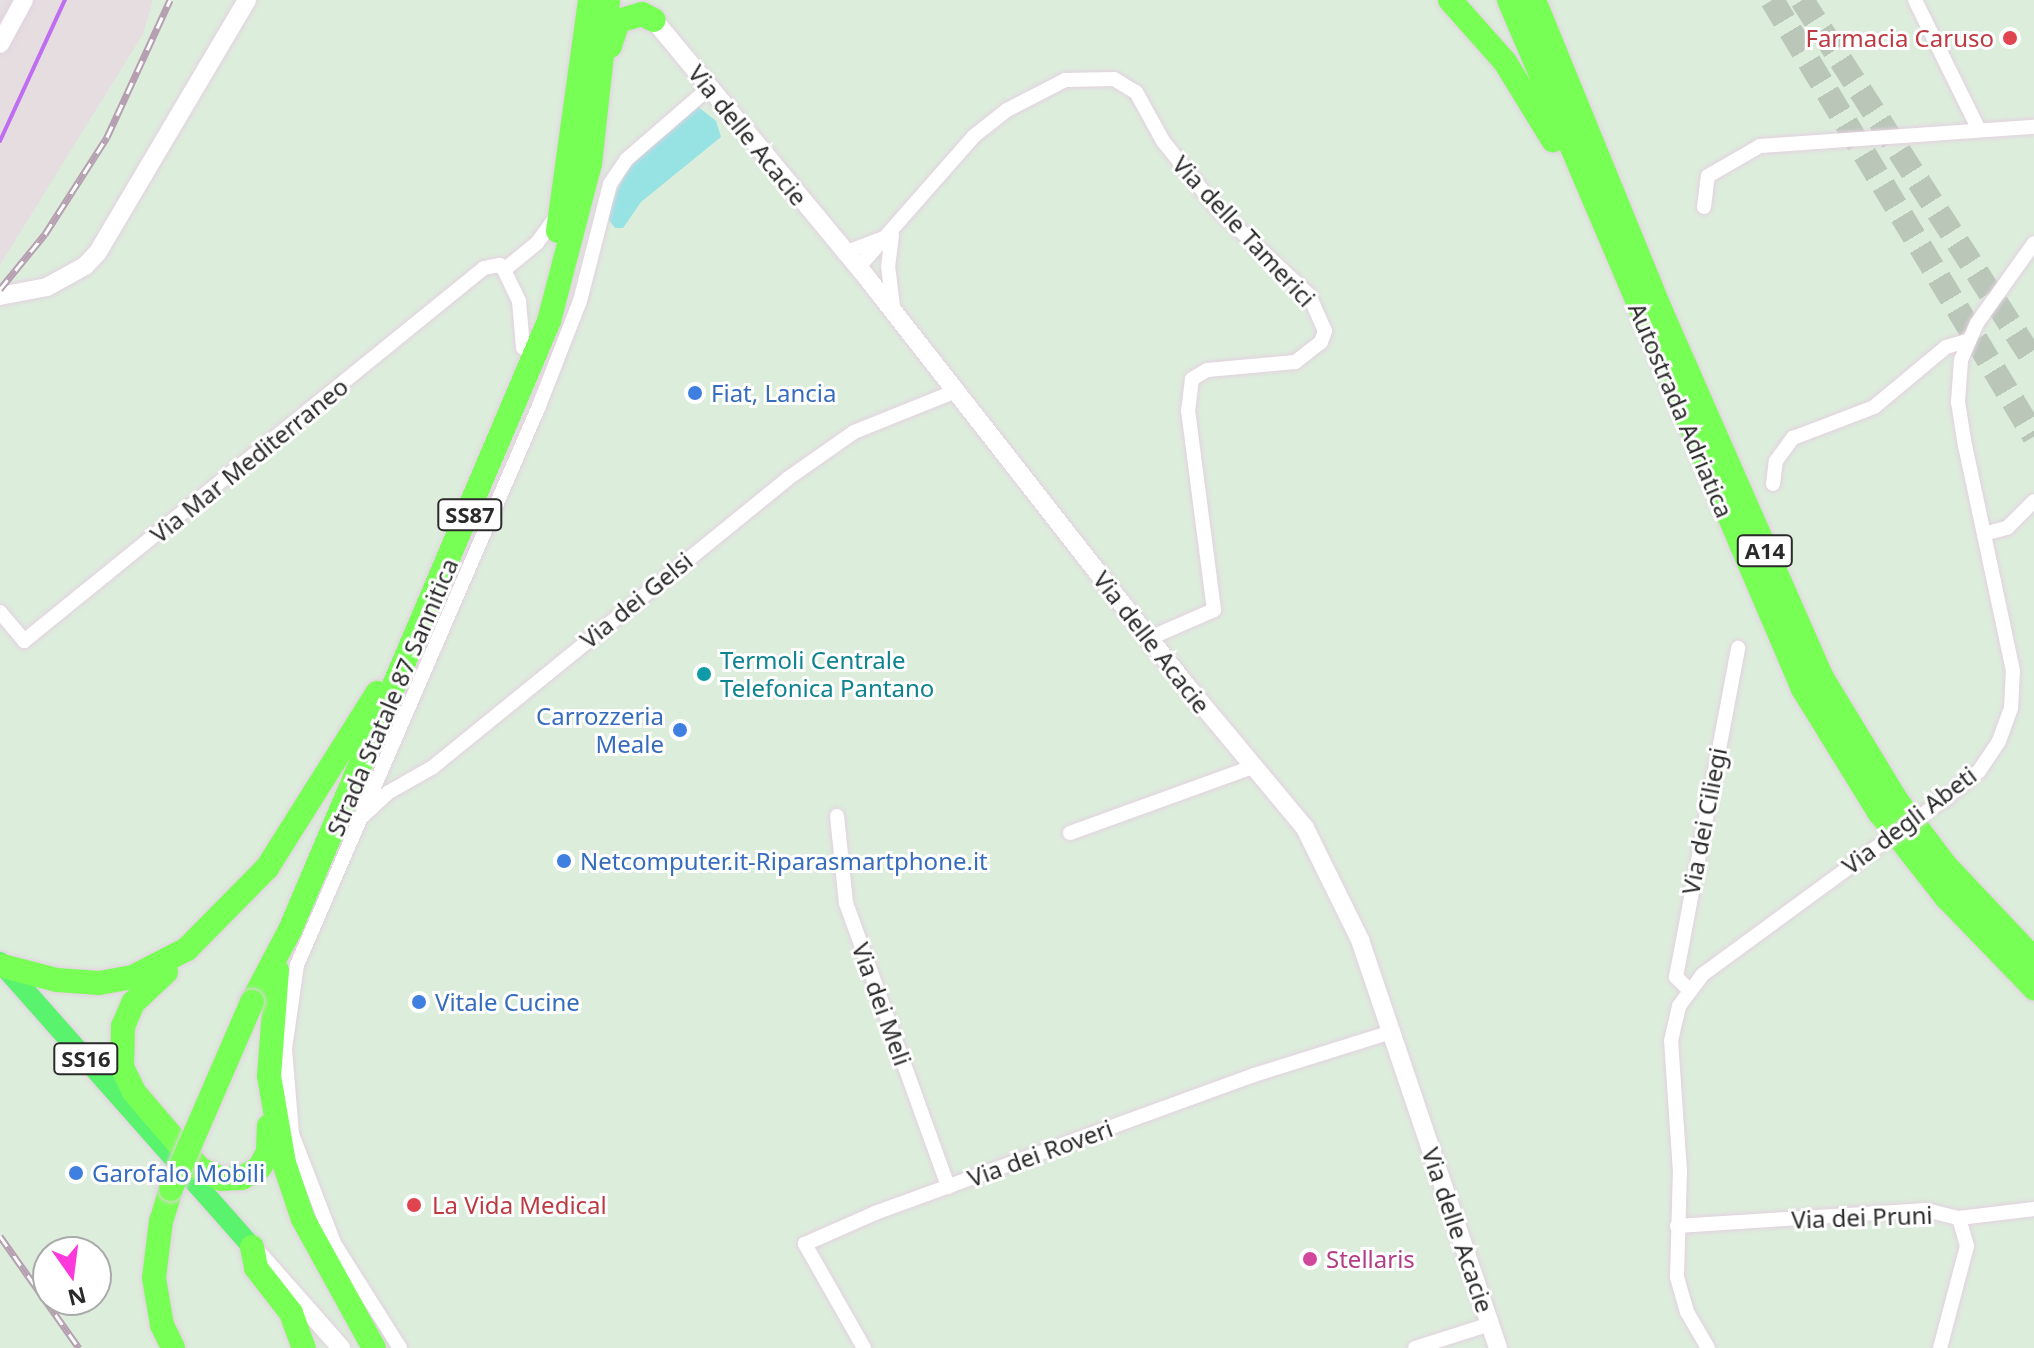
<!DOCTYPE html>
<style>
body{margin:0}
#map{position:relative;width:2034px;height:1348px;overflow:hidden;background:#ddeddc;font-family:"Noto Sans",sans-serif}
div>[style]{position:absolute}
.industrial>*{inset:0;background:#e5dde0}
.green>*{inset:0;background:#97e3e4}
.stream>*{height:4px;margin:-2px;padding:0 2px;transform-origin:2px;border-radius:2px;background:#bf6df1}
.highway-tunnel>*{height:24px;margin-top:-12px;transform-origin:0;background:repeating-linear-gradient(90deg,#b9c6b8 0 24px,transparent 0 36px)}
.roads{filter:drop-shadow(0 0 2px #e3d1e0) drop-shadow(0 0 2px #e3d1e0)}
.street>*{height:14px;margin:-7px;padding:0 7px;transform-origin:7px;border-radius:7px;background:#fff}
.secondary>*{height:18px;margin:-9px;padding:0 9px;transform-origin:9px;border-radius:9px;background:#fff}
.primary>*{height:20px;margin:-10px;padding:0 10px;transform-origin:10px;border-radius:10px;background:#5af36d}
.highway>*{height:24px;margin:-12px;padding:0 12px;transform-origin:12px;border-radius:12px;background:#78ff55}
.rail>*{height:7px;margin-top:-3.5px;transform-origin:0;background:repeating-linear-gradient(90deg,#fff 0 12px,#b59fb0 0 24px);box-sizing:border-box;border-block:2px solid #b59fb0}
.bridges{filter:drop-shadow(0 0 2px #e3d1e0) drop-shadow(0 0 2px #e3d1e0)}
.street-bridge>*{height:14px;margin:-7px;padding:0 7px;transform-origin:7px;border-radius:7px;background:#fff}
.highway-bridge>*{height:24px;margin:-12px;padding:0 12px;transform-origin:12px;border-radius:12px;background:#78ff55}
.dots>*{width:22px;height:22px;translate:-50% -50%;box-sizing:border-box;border:4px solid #fff;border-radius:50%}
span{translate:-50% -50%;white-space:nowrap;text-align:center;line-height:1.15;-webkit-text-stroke:6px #fff;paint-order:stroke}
.shield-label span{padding:2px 6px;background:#fff;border:2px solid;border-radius:6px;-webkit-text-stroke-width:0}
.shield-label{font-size:22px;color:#2a2a2a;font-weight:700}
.health-label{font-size:24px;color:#be3a42}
.right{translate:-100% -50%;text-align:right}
.left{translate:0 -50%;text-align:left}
.street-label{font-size:24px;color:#2a2a2a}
.shop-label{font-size:24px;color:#366cbe}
.culture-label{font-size:24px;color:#0d838f}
.hotel-label{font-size:24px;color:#b23c85}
.north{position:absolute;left:32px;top:1236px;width:80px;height:80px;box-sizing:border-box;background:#fff;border:2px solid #aaa;border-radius:50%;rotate:166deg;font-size:22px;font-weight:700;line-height:32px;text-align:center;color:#2a2a2a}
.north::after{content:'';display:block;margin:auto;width:28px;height:36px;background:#fd39db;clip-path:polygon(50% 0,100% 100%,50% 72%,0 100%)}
</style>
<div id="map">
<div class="industrial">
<i style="clip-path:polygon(0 0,153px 0,143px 34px,0 265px)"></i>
</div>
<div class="green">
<i style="clip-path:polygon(697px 106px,716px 121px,721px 137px,641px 202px,623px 228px,615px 228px,606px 216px,628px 166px)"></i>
</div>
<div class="stream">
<i style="left:0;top:141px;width:155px;rotate:-65.3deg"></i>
</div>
<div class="highway-tunnel">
<i style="left:1772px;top:0;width:509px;rotate:59deg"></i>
<i style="left:1802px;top:0;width:429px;rotate:57.3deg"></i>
</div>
<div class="roads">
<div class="street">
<i style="left:1915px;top:0;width:145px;rotate:63.8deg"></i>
<i style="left:1704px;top:207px;width:31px;rotate:-83deg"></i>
<i style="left:1708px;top:176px;width:60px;rotate:-30deg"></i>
<i style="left:1760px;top:146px;width:275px;rotate:-4deg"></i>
<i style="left:892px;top:235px;width:31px;rotate:97deg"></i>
<i style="left:888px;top:266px;width:48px;rotate:82.9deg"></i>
<i style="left:844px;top:253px;width:43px;rotate:-20.6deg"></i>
<i style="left:858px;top:268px;width:176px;rotate:-48.7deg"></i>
<i style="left:974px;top:136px;width:42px;rotate:-38.2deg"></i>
<i style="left:1007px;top:110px;width:65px;rotate:-27.3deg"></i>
<i style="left:1065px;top:80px;width:49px;rotate:-1.2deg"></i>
<i style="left:1114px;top:79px;width:26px;rotate:31deg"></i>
<i style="left:1136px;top:92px;width:56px;rotate:61.1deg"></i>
<i style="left:1163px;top:141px;width:88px;rotate:51.4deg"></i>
<i style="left:1218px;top:210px;width:125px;rotate:43deg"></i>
<i style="left:1309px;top:295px;width:39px;rotate:66deg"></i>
<i style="left:1325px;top:331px;width:12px;rotate:110deg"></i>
<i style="left:1321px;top:342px;width:33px;rotate:142deg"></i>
<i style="left:1295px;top:362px;width:88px;rotate:174.8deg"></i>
<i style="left:1207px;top:370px;width:17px;rotate:149deg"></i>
<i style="left:1192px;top:379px;width:31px;rotate:97deg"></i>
<i style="left:1188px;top:410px;width:202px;rotate:82.6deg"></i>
<i style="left:1214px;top:610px;width:70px;rotate:156.4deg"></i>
<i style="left:504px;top:270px;width:43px;rotate:-39.3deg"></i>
<i style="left:537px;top:243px;width:32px;rotate:-54deg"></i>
<i style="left:504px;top:270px;width:34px;rotate:64deg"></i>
<i style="left:519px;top:301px;width:47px;rotate:85.1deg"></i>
<i style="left:1773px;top:484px;width:23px;rotate:-83deg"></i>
<i style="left:1776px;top:461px;width:29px;rotate:-54deg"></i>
<i style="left:1793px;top:438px;width:87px;rotate:-20.9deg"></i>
<i style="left:1874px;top:407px;width:94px;rotate:-39.8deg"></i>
<i style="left:1946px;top:347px;width:22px;rotate:-16deg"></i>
<i style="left:1984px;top:534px;width:24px;rotate:-15deg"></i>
<i style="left:2007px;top:528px;width:38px;rotate:-45deg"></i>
<i style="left:0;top:612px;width:38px;rotate:50deg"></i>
<i style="left:24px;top:641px;width:592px;rotate:-39.04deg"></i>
<i style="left:484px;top:268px;width:16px;rotate:-11deg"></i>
<i style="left:500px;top:265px;width:6px;rotate:51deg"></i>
<i style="left:1946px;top:798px;width:43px;rotate:-39.3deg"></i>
<i style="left:1979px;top:771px;width:36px;rotate:-56deg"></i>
<i style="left:1999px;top:741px;width:35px;rotate:-70deg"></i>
<i style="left:2011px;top:708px;width:37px;rotate:-87deg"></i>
<i style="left:2013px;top:671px;width:230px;rotate:-102deg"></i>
<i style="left:1965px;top:446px;width:45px;rotate:-99deg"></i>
<i style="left:1958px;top:402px;width:42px;rotate:-85.9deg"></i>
<i style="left:1961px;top:360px;width:40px;rotate:-66.6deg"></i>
<i style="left:1977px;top:323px;width:98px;rotate:-54.5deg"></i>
<i style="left:363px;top:816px;width:35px;rotate:-43deg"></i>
<i style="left:389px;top:792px;width:51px;rotate:-29.6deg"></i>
<i style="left:433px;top:767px;width:456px;rotate:-39.1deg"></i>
<i style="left:787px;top:479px;width:82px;rotate:-35deg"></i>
<i style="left:854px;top:432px;width:110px;rotate:-21.9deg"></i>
<i style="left:837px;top:816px;width:87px;rotate:84.1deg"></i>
<i style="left:846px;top:903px;width:302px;rotate:70.2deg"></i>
<i style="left:1070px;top:833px;width:194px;rotate:-19.9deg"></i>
<i style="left:1688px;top:989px;width:17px;rotate:-135deg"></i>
<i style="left:1676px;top:977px;width:335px;rotate:-79.3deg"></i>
<i style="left:1959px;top:1218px;width:76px;rotate:-6.8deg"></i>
<i style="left:1677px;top:1226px;width:250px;rotate:-3.7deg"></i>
<i style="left:1926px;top:1210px;width:34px;rotate:14deg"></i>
<i style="left:1959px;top:1218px;width:29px;rotate:74deg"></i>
<i style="left:1967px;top:1246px;width:106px;rotate:104.8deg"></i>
<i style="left:400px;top:1348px;width:124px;rotate:-122.2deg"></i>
<i style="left:334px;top:1243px;width:117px;rotate:-111.1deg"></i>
<i style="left:292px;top:1134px;width:85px;rotate:-94.7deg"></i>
<i style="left:285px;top:1049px;width:85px;rotate:-81.9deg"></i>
<i style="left:297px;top:965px;width:609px;rotate:-66.59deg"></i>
<i style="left:539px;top:406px;width:113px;rotate:-68.7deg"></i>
<i style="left:580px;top:301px;width:121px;rotate:-75.6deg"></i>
<i style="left:610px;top:184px;width:30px;rotate:-56deg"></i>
<i style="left:627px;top:159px;width:110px;rotate:-40.9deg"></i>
<i style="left:864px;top:1348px;width:120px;rotate:-119.6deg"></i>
<i style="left:805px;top:1244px;width:77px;rotate:-23.9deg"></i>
<i style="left:875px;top:1213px;width:403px;rotate:-20deg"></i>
<i style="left:1254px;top:1075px;width:144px;rotate:-17.4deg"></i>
<i style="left:1415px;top:1348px;width:79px;rotate:-17.7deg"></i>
<i style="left:1708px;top:1348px;width:42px;rotate:-120.3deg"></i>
<i style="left:1687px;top:1312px;width:36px;rotate:-106deg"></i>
<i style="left:1677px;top:1277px;width:105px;rotate:-88.4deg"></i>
<i style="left:1680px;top:1172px;width:131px;rotate:-93.9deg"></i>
<i style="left:1671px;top:1041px;width:36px;rotate:-77deg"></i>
<i style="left:1679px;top:1006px;width:39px;rotate:-53deg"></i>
<i style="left:1702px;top:975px;width:195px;rotate:-36.2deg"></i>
</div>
<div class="secondary">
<i style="left:654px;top:20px;width:336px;rotate:50.4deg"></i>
<i style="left:868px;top:279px;width:514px;rotate:51.95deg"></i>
<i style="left:1185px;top:684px;width:187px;rotate:50.2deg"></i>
<i style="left:1305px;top:828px;width:125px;rotate:63.8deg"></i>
<i style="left:1360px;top:940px;width:431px;rotate:71.3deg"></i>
<i style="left:0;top:44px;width:50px;rotate:-61.4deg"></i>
<i style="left:0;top:296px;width:48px;rotate:-10.8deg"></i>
<i style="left:47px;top:287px;width:43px;rotate:-28.9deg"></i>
<i style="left:85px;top:266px;width:19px;rotate:-47deg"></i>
<i style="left:98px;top:252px;width:293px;rotate:-59.4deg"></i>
<i style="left:260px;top:1256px;width:123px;rotate:48.6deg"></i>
</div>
<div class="primary">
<i style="left:0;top:962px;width:380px;rotate:48.5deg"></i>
</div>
<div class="highway">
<i style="left:1450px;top:0;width:83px;rotate:48.4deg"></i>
<i style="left:1505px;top:62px;width:92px;rotate:58.4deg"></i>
<i style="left:1509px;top:0;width:749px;rotate:66.89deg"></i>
<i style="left:1803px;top:689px;width:145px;rotate:58.3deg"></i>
<i style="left:1879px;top:812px;width:108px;rotate:51.8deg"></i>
<i style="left:1946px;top:897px;width:127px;rotate:46deg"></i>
<i style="left:1534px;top:0;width:336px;rotate:67.8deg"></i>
<i style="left:1661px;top:311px;width:399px;rotate:66.3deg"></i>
<i style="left:1821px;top:676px;width:146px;rotate:58.7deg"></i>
<i style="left:1897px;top:801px;width:81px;rotate:53deg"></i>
<i style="left:1946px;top:866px;width:128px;rotate:46.6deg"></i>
<i style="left:610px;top:46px;width:26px;rotate:-72deg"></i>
<i style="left:618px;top:21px;width:25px;rotate:-16deg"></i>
<i style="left:642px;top:14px;width:13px;rotate:27deg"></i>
<i style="left:558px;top:231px;width:233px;rotate:-82.1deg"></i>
<i style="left:3px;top:966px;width:56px;rotate:14.5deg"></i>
<i style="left:57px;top:980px;width:42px;rotate:4.1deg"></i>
<i style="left:99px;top:983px;width:35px;rotate:-10deg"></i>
<i style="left:133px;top:977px;width:61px;rotate:-27.4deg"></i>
<i style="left:187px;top:949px;width:114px;rotate:-45.4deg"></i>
<i style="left:267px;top:868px;width:207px;rotate:-57.8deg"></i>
<i style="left:277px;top:970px;width:106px;rotate:94.3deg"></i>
<i style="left:269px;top:1076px;width:88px;rotate:80.2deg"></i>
<i style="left:284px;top:1163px;width:59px;rotate:71.3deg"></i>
<i style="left:303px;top:1219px;width:147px;rotate:61.2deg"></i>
<i style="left:166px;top:972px;width:45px;rotate:136.8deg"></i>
<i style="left:133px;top:1003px;width:25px;rotate:113deg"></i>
<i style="left:123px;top:1026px;width:41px;rotate:91.4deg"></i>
<i style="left:122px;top:1067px;width:28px;rotate:64deg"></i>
<i style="left:134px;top:1092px;width:101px;rotate:49.4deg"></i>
<i style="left:200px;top:1169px;width:23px;rotate:25deg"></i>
<i style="left:221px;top:1179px;width:21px;rotate:-3deg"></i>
<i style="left:242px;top:1178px;width:21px;rotate:-31deg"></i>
<i style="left:260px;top:1167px;width:17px;rotate:-62deg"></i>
<i style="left:268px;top:1152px;width:26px;rotate:-88deg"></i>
<i style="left:252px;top:1002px;width:81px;rotate:-62.2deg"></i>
<i style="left:290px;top:930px;width:662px;rotate:-66.96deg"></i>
<i style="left:549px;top:321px;width:162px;rotate:-75.4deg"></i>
<i style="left:590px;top:164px;width:165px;rotate:-83.7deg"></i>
<i style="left:171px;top:1189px;width:34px;rotate:107deg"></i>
<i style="left:161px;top:1221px;width:57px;rotate:97deg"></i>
<i style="left:154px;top:1278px;width:48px;rotate:80.3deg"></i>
<i style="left:162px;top:1325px;width:25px;rotate:64deg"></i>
<i style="left:252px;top:1247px;width:21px;rotate:79deg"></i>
<i style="left:256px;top:1268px;width:57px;rotate:52.1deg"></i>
<i style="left:291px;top:1313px;width:37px;rotate:70deg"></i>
</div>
</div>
<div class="rail">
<i style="left:0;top:289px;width:71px;rotate:-50.7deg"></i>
<i style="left:45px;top:234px;width:115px;rotate:-57.4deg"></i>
<i style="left:107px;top:137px;width:151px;rotate:-65.3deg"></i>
<i style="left:0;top:1236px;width:137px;rotate:54.8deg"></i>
</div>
<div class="bridges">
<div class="street-bridge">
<i style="left:1859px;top:860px;width:107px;rotate:-35.5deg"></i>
</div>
<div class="highway-bridge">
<i style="left:171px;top:1189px;width:204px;rotate:-66.6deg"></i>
</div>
</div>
<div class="dots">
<i style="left:2010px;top:38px;background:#e0444e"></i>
<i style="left:695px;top:393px;background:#3f7fe0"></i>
<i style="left:704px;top:674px;background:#0f9aa8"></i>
<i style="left:680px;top:730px;background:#3f7fe0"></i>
<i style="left:564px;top:861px;background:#3f7fe0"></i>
<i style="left:419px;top:1002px;background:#3f7fe0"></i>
<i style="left:76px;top:1173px;background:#3f7fe0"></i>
<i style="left:414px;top:1205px;background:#e0444e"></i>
<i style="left:1310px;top:1259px;background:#d1479c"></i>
</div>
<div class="shield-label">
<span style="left:470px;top:515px">SS87</span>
<span style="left:1765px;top:551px">A14</span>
<span style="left:86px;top:1059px">SS16</span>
</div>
<div class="health-label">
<span class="right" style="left:1994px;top:38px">Farmacia Caruso</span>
<span class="left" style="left:432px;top:1205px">La Vida Medical</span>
</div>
<div class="street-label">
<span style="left:748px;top:135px;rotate:51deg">Via delle Acacie</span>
<span style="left:1244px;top:231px;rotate:47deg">Via delle Tamerici</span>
<span style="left:1681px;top:410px;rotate:67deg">Autostrada Adriatica</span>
<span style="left:249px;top:460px;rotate:-39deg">Via Mar Mediterraneo</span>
<span style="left:636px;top:600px;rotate:-39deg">Via dei Gelsi</span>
<span style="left:1152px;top:642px;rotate:52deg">Via delle Acacie</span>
<span style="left:392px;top:697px;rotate:-67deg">Strada Statale 87 Sannitica</span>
<span style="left:1909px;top:820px;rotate:-37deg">Via degli Abeti</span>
<span style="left:1704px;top:821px;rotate:-79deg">Via dei Ciliegi</span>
<span style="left:882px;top:1004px;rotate:70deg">Via dei Meli</span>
<span style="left:1040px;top:1153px;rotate:-20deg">Via dei Roveri</span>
<span style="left:1862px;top:1217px;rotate:-2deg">Via dei Pruni</span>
<span style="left:1458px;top:1230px;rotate:71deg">Via delle Acacie</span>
</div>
<div class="shop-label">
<span class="left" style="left:711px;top:393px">Fiat, Lancia</span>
<span class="right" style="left:664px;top:730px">Carrozzeria<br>Meale</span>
<span class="left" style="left:580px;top:861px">Netcomputer.it-Riparasmartphone.it</span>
<span class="left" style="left:435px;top:1002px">Vitale Cucine</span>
<span class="left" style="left:92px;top:1173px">Garofalo Mobili</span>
</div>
<div class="culture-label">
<span class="left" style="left:720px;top:674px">Termoli Centrale<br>Telefonica Pantano</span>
</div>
<div class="hotel-label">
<span class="left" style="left:1326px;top:1259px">Stellaris</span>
</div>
<div class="north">N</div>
</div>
